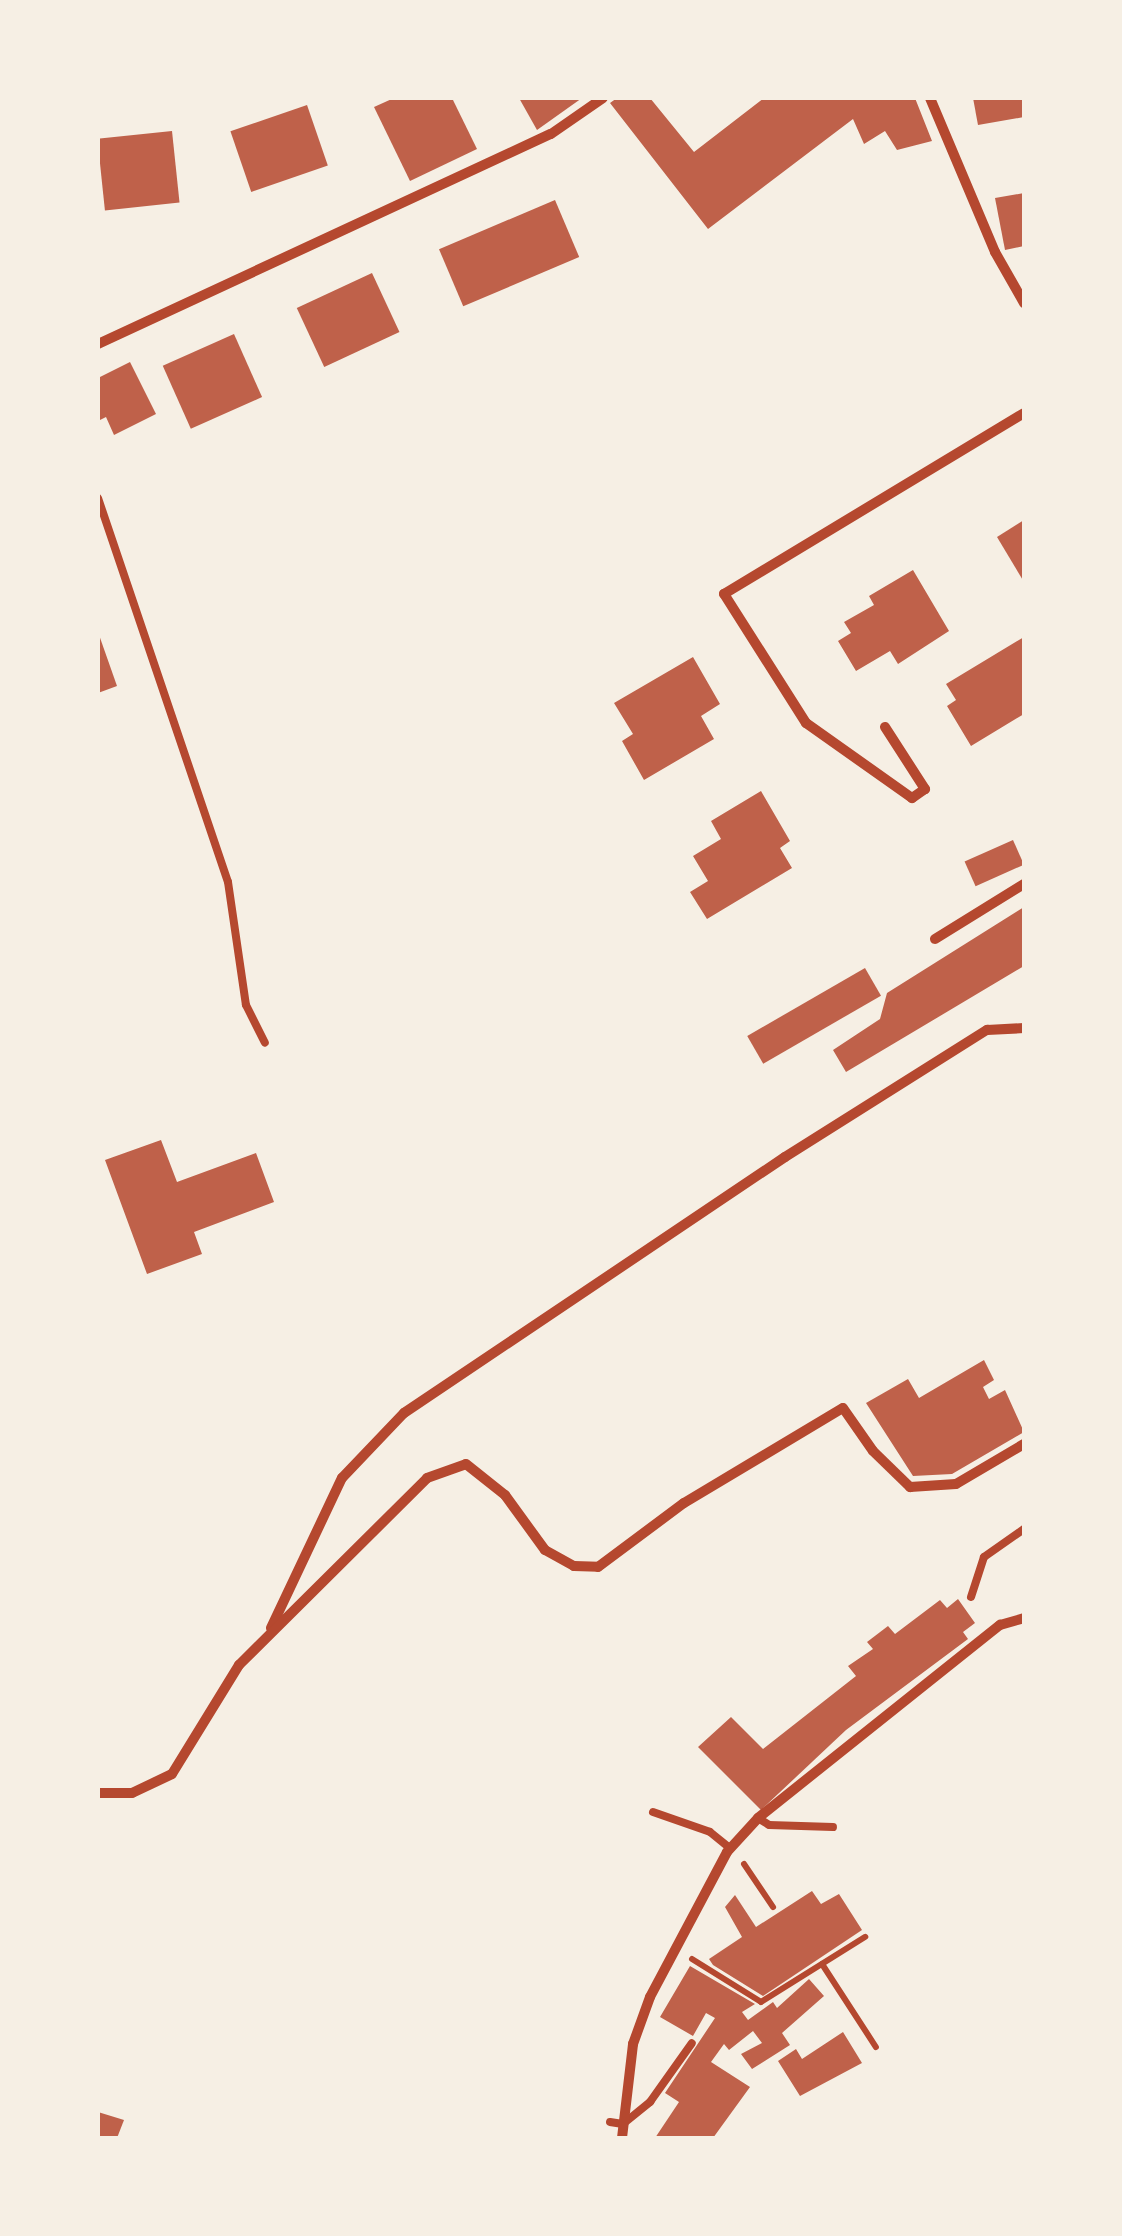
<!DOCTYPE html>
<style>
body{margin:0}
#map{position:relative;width:1122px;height:2236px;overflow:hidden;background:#f6efe4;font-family:Raleway,sans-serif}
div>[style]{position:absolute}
.building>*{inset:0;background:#bf614a;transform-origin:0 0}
.path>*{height:6px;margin:-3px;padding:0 3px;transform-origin:3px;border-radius:3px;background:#b5482f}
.service>*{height:8px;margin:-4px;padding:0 4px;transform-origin:4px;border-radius:4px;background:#b5482f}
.minor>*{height:10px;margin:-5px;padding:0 5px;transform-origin:5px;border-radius:5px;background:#b5482f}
span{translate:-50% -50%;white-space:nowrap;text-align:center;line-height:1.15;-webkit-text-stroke:8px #f6efe4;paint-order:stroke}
.frame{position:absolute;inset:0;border:100px solid #f6efe4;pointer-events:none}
</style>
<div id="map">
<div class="building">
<i style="clip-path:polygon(394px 98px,452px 98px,477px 149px,410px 181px,374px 107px)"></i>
<i style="clip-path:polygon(519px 98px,582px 98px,537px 130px)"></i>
<i style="clip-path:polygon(617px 98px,650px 98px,694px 152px,764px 98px,915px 98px,932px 141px,897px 150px,885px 131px,864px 144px,853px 119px,708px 229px,610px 103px)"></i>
<i style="clip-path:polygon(973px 98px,1024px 98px,1024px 117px,978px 125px)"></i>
<i style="left:307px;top:105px;width:64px;height:81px;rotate:71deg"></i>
<i style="left:172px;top:131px;width:72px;height:75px;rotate:84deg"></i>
<i style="clip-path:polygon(1024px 193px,1024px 246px,1005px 250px,995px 198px)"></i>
<i style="left:555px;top:200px;width:62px;height:126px;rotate:67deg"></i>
<i style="left:372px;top:273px;width:65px;height:83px;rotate:65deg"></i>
<i style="left:234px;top:334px;width:69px;height:78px;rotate:66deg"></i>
<i style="clip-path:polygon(130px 362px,156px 414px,114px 435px,106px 417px,98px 421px,98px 378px)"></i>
<i style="clip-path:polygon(1024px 520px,1024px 582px,997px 537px)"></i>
<i style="clip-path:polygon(913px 570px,949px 631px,898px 664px,890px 651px,856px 671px,838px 641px,851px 633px,844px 622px,874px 605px,869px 596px)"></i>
<i style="clip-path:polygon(98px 632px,117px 686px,98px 693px)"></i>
<i style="clip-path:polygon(1024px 637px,1024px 714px,971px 746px,947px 706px,956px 700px,946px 684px)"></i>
<i style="clip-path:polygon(693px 657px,720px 704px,701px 716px,714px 739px,644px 780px,622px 741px,633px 734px,614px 703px)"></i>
<i style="clip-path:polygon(761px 791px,790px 841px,780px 848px,792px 868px,707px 919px,690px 892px,708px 881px,693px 856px,721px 839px,711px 821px)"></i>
<i style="left:1013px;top:840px;width:27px;height:53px;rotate:66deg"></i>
<i style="clip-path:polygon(1024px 907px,1024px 966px,846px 1072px,833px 1050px,880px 1019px,887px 993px)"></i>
<i style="left:865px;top:968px;width:32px;height:136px;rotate:60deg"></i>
<i style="clip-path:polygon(161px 1140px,177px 1182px,256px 1153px,274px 1202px,194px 1232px,202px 1254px,147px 1274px,105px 1160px)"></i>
<i style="clip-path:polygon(984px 1360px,994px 1380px,983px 1387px,989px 1399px,1005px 1390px,1024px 1432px,952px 1474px,913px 1476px,866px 1403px,908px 1379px,919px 1398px)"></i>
<i style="clip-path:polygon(958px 1599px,975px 1623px,963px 1632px,968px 1639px,846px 1730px,761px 1810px,698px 1747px,731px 1717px,763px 1749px,856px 1676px,848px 1666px,873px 1649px,867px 1642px,888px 1626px,895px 1634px,940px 1600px,947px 1608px)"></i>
<i style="clip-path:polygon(812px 1891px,821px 1904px,839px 1894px,862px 1930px,763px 1996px,713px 1965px,709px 1959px,742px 1937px,725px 1907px,735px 1895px,756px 1927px)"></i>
<i style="clip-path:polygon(690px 1966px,755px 2004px,742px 2012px,748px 2020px,773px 2002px,777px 2008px,809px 1979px,824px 1996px,782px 2033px,790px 2045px,752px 2069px,741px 2054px,762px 2043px,753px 2031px,729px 2050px,724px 2044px,711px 2062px,750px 2087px,713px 2138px,655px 2138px,679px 2102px,665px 2093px,715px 2018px,706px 2013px,693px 2036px,660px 2017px)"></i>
<i style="clip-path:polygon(843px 2032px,862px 2063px,800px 2096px,778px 2061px,796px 2049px,802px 2059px)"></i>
<i style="clip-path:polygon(98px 2112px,124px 2120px,117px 2138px,98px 2138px)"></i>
</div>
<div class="path">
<i style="left:744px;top:1864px;width:52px;rotate:56deg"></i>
<i style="left:692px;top:1959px;width:81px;rotate:31.9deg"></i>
<i style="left:761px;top:2002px;width:123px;rotate:-32deg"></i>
<i style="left:822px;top:1964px;width:99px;rotate:57deg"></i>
</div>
<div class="service">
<i style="left:98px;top:498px;width:405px;rotate:71.3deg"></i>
<i style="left:228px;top:882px;width:124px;rotate:81.7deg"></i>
<i style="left:246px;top:1005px;width:42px;rotate:63.4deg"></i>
<i style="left:971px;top:1597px;width:42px;rotate:-72deg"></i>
<i style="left:984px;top:1557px;width:49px;rotate:-35deg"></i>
<i style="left:653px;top:1812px;width:60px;rotate:19.3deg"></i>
<i style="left:710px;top:1832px;width:26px;rotate:39deg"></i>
<i style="left:758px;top:1818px;width:13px;rotate:32deg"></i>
<i style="left:769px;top:1825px;width:64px;rotate:1.8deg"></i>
<i style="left:610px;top:2122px;width:13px;rotate:9deg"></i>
<i style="left:623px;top:2124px;width:35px;rotate:-39deg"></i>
<i style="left:650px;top:2102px;width:72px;rotate:-54.6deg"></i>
</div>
<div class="minor">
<i style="left:930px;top:98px;width:167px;rotate:67.1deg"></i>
<i style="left:995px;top:252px;width:59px;rotate:60.4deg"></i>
<i style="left:98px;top:344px;width:499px;rotate:-24.9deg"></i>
<i style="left:551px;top:134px;width:63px;rotate:-34.7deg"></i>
<i style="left:885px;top:727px;width:74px;rotate:57.2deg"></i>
<i style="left:925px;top:789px;width:16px;rotate:145deg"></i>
<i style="left:912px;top:798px;width:130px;rotate:-144.7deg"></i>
<i style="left:806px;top:723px;width:153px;rotate:-122.4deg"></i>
<i style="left:724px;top:594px;width:350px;rotate:-31.1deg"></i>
<i style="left:935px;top:939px;width:105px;rotate:-31.7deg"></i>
<i style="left:271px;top:1628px;width:166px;rotate:-64.7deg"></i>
<i style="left:342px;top:1478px;width:90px;rotate:-46.4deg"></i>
<i style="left:404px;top:1413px;width:459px;rotate:-33.9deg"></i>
<i style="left:785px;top:1157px;width:239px;rotate:-32.2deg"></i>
<i style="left:987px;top:1030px;width:37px;rotate:-3deg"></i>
<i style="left:98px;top:1793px;width:34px"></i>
<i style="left:132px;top:1793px;width:44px;rotate:-25.4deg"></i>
<i style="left:172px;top:1774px;width:128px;rotate:-58.4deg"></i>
<i style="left:239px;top:1665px;width:265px;rotate:-44.8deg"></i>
<i style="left:427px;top:1478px;width:41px;rotate:-19.7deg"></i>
<i style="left:466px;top:1464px;width:50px;rotate:38.5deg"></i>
<i style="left:505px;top:1495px;width:68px;rotate:54deg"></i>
<i style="left:545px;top:1550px;width:33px;rotate:29deg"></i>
<i style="left:574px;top:1566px;width:24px;rotate:2deg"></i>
<i style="left:598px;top:1567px;width:107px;rotate:-36.7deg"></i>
<i style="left:684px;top:1503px;width:185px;rotate:-30.9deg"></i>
<i style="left:843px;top:1408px;width:52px;rotate:55.1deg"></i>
<i style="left:873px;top:1451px;width:52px;rotate:44.2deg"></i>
<i style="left:910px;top:1487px;width:46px;rotate:-3.7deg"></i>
<i style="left:956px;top:1484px;width:79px;rotate:-30.5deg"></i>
<i style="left:622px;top:2138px;width:95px;rotate:-83.3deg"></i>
<i style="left:633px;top:2044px;width:50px;rotate:-70.1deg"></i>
<i style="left:650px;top:1997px;width:164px;rotate:-62deg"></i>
<i style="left:727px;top:1852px;width:46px;rotate:-47.6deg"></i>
<i style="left:758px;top:1818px;width:310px;rotate:-38.6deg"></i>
<i style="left:1000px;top:1625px;width:25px;rotate:-16deg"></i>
</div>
<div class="frame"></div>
</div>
